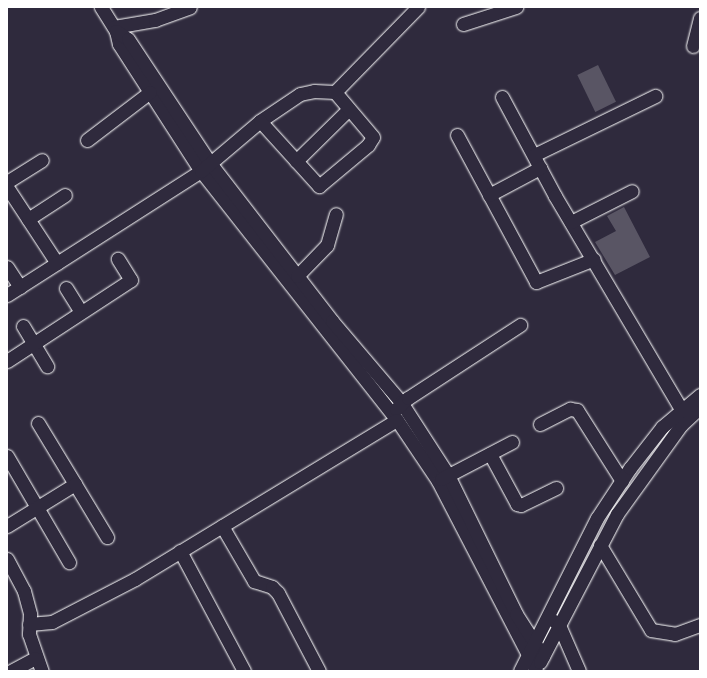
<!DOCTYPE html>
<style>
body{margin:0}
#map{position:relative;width:707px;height:678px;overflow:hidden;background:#2f2a3d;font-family:"Gochi Hand",sans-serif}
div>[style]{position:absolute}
.building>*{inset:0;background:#595564;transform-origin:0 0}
.roads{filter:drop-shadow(0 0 1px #fff) drop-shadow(0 0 1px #fff)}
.minor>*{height:13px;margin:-6.5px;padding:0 6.5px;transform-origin:6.5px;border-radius:6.5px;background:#2f2a3d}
span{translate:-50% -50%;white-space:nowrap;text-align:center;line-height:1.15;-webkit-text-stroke:3.5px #2f2a3d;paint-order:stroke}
.frame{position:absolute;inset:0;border:8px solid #fff;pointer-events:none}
</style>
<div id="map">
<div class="building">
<i style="left:598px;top:65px;width:41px;height:23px;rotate:64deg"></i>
<i style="clip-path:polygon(624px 207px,650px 257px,615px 275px,595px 242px,616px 231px,607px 216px)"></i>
</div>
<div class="roads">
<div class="minor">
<i style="left:101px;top:7px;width:28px;rotate:58deg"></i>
<i style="left:116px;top:31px;width:13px;rotate:77deg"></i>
<i style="left:119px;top:44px;width:151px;rotate:57.2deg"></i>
<i style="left:201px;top:171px;width:317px;rotate:51.8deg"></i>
<i style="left:397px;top:420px;width:73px;rotate:56.1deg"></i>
<i style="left:438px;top:481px;width:213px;rotate:62.6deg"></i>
<i style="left:463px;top:24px;width:56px;rotate:-17.8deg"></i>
<i style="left:114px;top:27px;width:42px;rotate:-9.7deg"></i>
<i style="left:155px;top:20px;width:37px;rotate:-20deg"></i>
<i style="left:116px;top:31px;width:14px;rotate:34deg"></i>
<i style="left:128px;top:39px;width:149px;rotate:56.5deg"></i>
<i style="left:210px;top:163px;width:200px;rotate:52.3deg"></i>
<i style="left:332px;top:321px;width:106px;rotate:49.6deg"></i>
<i style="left:401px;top:402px;width:87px;rotate:57.2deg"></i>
<i style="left:448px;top:475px;width:155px;rotate:63.9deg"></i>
<i style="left:516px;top:614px;width:50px;rotate:57.3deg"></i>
<i style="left:693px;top:46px;width:29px;rotate:-76deg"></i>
<i style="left:502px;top:97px;width:112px;rotate:61.8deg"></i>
<i style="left:555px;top:196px;width:247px;rotate:59.4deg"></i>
<i style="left:260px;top:121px;width:48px;rotate:-34deg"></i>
<i style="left:300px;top:94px;width:14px;rotate:-12deg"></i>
<i style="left:314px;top:91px;width:21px;rotate:3deg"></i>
<i style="left:457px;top:135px;width:167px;rotate:61.7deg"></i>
<i style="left:536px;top:282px;width:62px;rotate:-21.6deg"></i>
<i style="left:87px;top:140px;width:79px;rotate:-37.3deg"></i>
<i style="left:534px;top:155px;width:135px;rotate:-26deg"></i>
<i style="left:296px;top:161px;width:74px;rotate:-44.5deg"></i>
<i style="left:7px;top:182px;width:41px;rotate:-32.2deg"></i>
<i style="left:7px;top:187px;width:91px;rotate:56.7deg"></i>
<i style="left:489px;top:195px;width:58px;rotate:-27.9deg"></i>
<i style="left:28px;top:219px;width:44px;rotate:-33deg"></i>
<i style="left:571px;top:222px;width:68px;rotate:-26.9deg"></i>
<i style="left:7px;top:267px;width:24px;rotate:57deg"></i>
<i style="left:297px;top:276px;width:43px;rotate:-45.9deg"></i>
<i style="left:327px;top:245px;width:32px;rotate:-74deg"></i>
<i style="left:66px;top:288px;width:28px;rotate:58deg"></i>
<i style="left:7px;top:295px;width:230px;rotate:-32.6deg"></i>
<i style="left:201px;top:171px;width:77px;rotate:-40.3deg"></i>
<i style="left:260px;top:121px;width:88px;rotate:47.8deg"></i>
<i style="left:319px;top:186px;width:64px;rotate:-39.9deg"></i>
<i style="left:368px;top:145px;width:9px;rotate:-58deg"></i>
<i style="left:373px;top:137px;width:59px;rotate:-130.2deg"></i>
<i style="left:335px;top:92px;width:119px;rotate:-45.7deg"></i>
<i style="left:23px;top:326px;width:47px;rotate:59deg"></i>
<i style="left:7px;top:361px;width:148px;rotate:-33.2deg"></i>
<i style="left:131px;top:280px;width:25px;rotate:-122deg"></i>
<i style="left:396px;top:409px;width:16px;rotate:-43deg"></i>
<i style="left:408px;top:398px;width:134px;rotate:-33.1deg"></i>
<i style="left:38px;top:423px;width:71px;rotate:58.8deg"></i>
<i style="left:540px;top:424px;width:34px;rotate:-27deg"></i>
<i style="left:570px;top:409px;width:7px;rotate:8deg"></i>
<i style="left:577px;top:410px;width:84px;rotate:57.6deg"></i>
<i style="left:490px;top:454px;width:57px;rotate:61.6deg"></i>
<i style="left:517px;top:504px;width:4px;rotate:14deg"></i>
<i style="left:521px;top:505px;width:39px;rotate:-26deg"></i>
<i style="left:7px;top:456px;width:123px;rotate:59.7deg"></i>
<i style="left:441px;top:479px;width:80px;rotate:-27.5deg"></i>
<i style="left:7px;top:526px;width:80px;rotate:-31.7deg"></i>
<i style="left:75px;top:484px;width:62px;rotate:58.9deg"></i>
<i style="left:222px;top:526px;width:64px;rotate:59.8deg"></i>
<i style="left:254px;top:581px;width:19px;rotate:18deg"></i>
<i style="left:272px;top:587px;width:8px;rotate:45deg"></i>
<i style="left:278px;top:593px;width:88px;rotate:62.3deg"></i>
<i style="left:600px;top:545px;width:99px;rotate:59deg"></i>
<i style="left:651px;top:630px;width:24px;rotate:9deg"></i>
<i style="left:675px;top:634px;width:27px;rotate:-20deg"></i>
<i style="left:180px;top:551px;width:136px;rotate:61.9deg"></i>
<i style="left:7px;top:559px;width:36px;rotate:62deg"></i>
<i style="left:24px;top:591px;width:24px;rotate:75deg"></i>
<i style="left:30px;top:614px;width:20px;rotate:93deg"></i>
<i style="left:29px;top:634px;width:39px;rotate:71deg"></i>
<i style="left:554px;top:621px;width:6px;rotate:39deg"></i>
<i style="left:559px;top:625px;width:50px;rotate:66.5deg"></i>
<i style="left:29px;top:624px;width:23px;rotate:-5deg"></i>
<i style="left:52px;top:622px;width:93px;rotate:-27.4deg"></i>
<i style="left:135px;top:579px;width:306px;rotate:-31.3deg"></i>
<i style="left:540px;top:662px;width:167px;rotate:-62.5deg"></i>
<i style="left:617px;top:514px;width:110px;rotate:-54.3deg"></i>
<i style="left:681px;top:425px;width:26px;rotate:-43deg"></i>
<i style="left:11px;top:671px;width:27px;rotate:-28deg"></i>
<i style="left:520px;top:671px;width:171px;rotate:-63.3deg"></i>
<i style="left:597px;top:518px;width:60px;rotate:-56.6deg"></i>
<i style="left:630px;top:468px;width:52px;rotate:-52deg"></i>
<i style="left:662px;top:427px;width:50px;rotate:-40.1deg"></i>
</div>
</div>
<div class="frame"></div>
</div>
